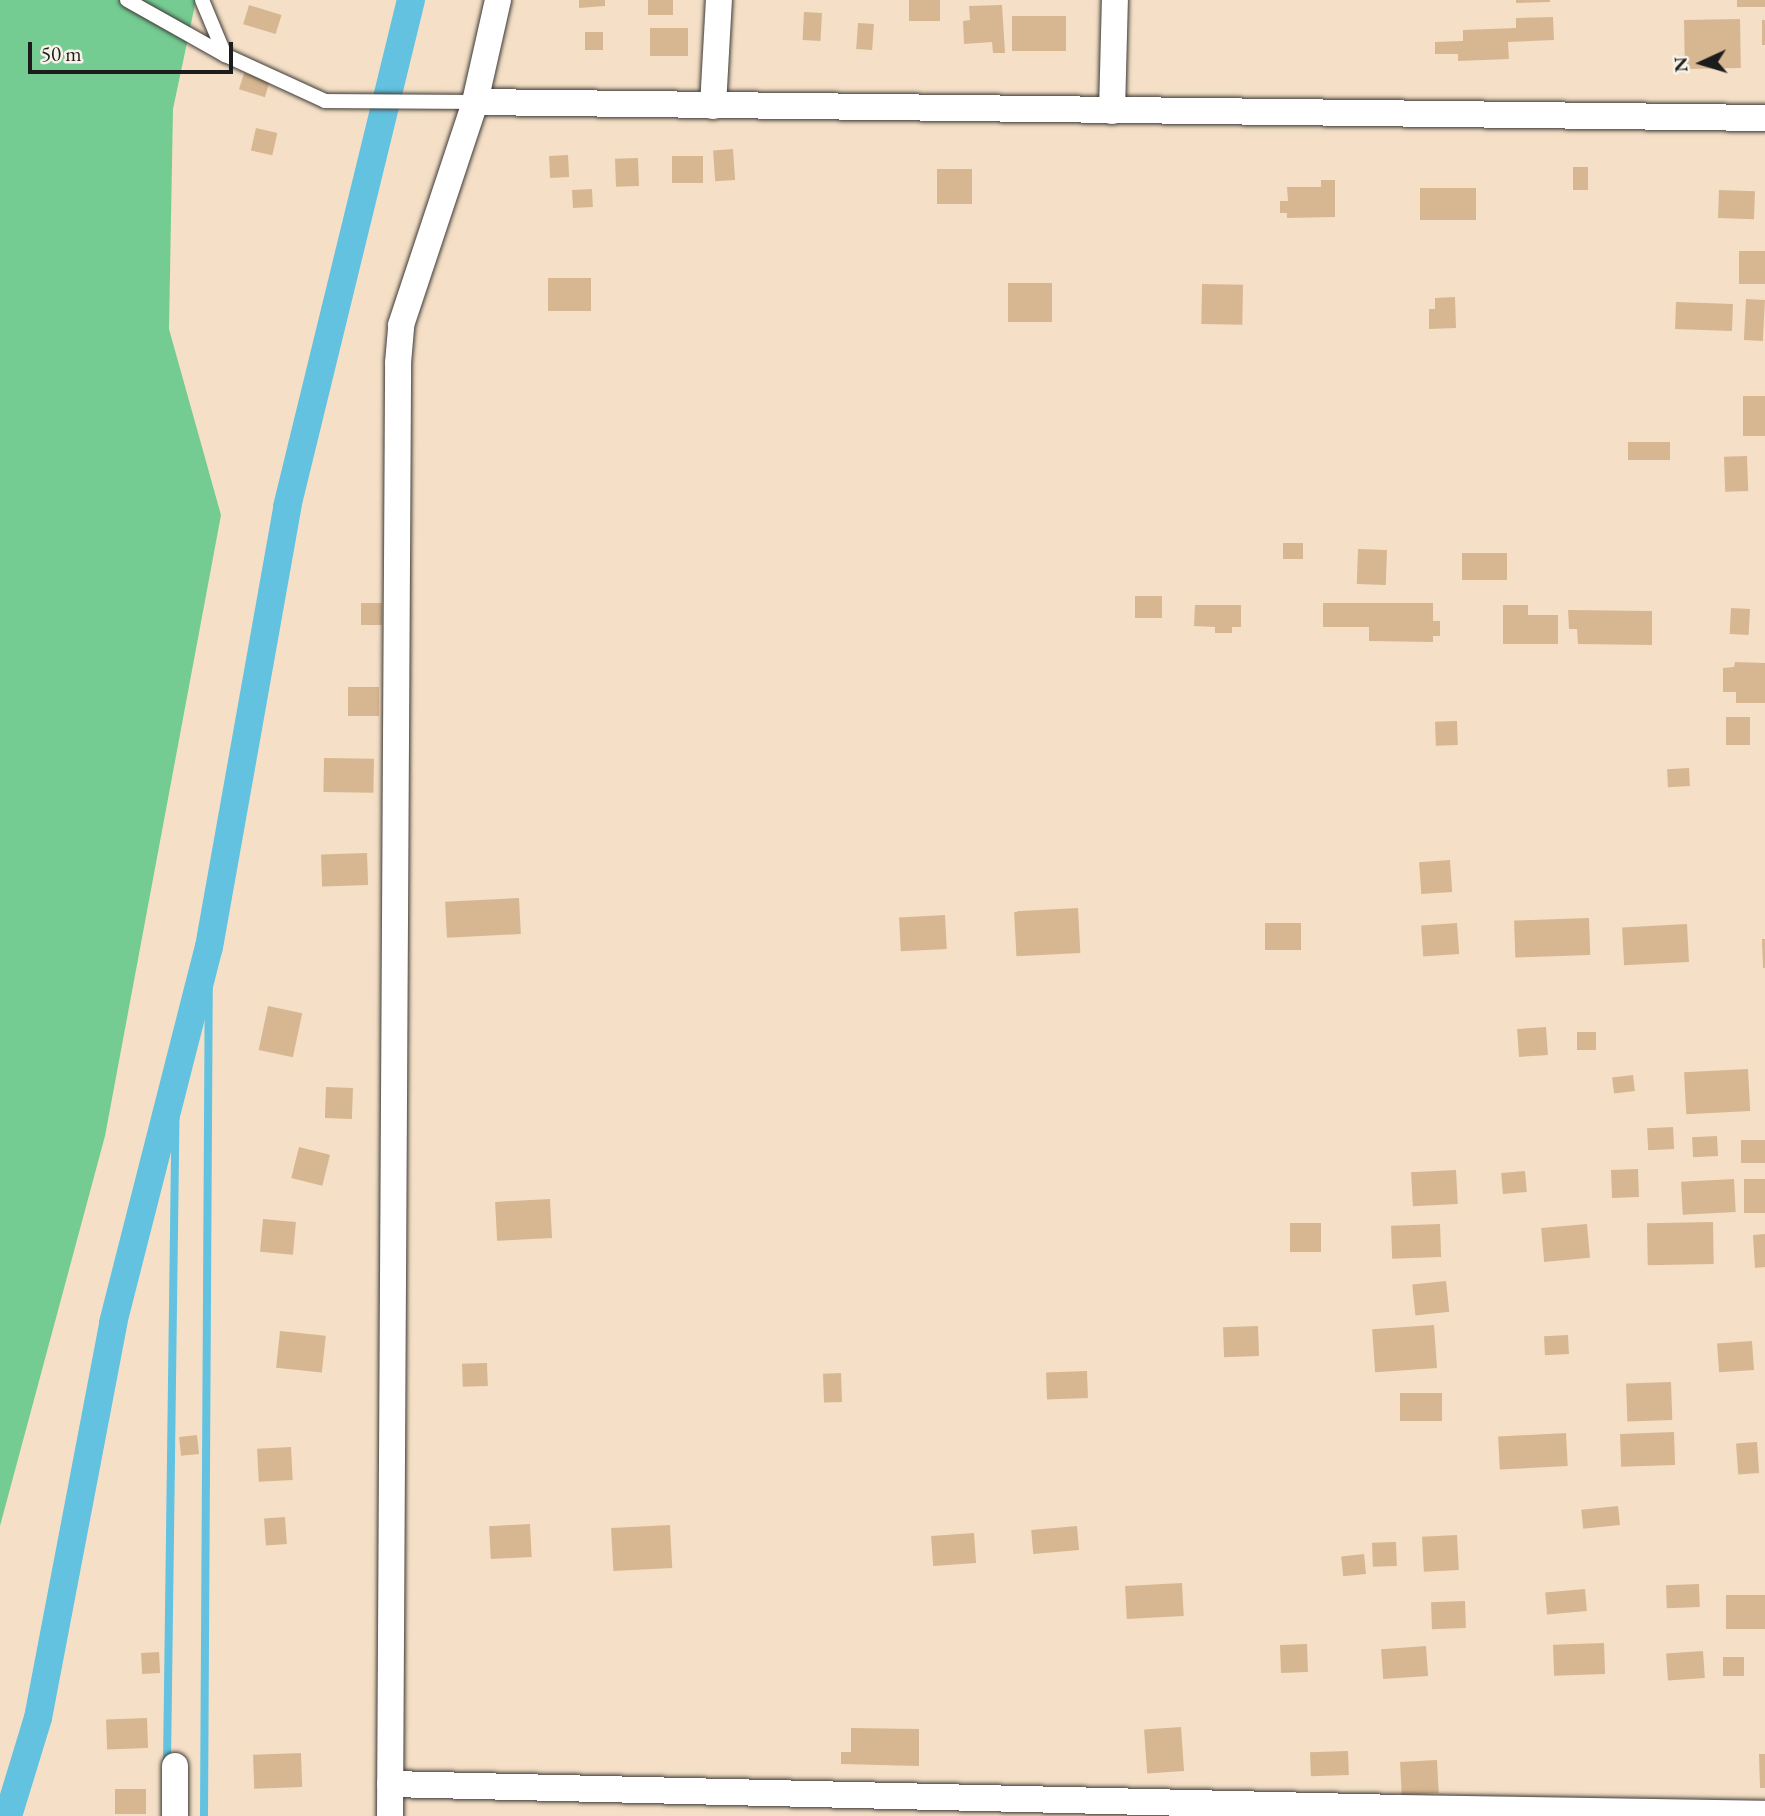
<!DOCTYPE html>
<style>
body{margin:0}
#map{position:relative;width:1765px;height:1816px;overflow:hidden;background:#f5e0c7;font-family:"EB Garamond",serif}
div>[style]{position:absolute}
.green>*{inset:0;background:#75cc92}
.stream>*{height:8px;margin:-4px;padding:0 4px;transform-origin:4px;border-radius:4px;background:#62c2e0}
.canal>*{height:28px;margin:-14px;padding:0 14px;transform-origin:14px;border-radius:14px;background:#62c2e0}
.building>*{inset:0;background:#d7b791;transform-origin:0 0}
.roads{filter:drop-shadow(0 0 2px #3d3936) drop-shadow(0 0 2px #3d3936)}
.service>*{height:14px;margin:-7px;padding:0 7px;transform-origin:7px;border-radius:7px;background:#fff}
.minor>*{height:26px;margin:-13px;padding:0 13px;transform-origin:13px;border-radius:13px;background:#fff}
span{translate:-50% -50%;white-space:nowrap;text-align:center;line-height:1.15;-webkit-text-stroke:5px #f7f3e8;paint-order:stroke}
.north{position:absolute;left:1667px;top:28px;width:70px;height:70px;-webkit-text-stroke:5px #f7f3e8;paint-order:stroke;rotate:266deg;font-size:19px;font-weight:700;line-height:28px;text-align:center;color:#1c1c1c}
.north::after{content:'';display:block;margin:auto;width:24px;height:32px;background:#1c1c1c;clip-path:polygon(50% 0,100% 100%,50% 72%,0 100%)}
.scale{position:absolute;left:28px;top:42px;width:205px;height:32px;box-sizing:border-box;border:4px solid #1c1c1c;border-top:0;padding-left:9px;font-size:21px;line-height:24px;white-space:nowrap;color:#1c1c1c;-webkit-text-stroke:5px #f7f3e8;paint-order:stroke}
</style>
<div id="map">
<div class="green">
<i style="clip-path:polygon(0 0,196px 0,173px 109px,169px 329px,221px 515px,105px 1136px,0 1526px)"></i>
</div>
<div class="stream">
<i style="left:167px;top:1764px;width:689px;rotate:-89.25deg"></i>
<i style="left:204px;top:1816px;width:869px;rotate:-89.67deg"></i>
</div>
<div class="canal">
<i style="left:8px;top:1816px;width:102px;rotate:-73deg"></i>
<i style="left:38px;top:1718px;width:402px;rotate:-79.2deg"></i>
<i style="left:113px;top:1323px;width:388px;rotate:-75.7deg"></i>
<i style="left:209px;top:947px;width:447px;rotate:-79.9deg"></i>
<i style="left:287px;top:507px;width:522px;rotate:-76.26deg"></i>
</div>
<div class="building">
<i style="clip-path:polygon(579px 0,605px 0,605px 6px,579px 8px)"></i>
<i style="left:648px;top:0;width:25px;height:15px"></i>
<i style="left:909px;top:0;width:31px;height:21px"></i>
<i style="clip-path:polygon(1516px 0,1550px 0,1550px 2px,1516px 3px)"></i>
<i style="left:1737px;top:0;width:28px;height:7px"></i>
<i style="left:249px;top:5px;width:34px;height:20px;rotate:17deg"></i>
<i style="clip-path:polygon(1002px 5px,1005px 53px,993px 53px,992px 42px,964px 44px,963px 21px,970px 20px,969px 6px)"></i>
<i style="left:804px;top:12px;width:18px;height:28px;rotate:3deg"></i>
<i style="left:1066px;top:16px;width:35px;height:54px;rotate:90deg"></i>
<i style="clip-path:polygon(1553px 17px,1554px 40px,1508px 42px,1509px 59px,1458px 61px,1458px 54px,1435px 54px,1435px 42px,1463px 41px,1463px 30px,1516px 28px,1516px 18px)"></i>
<i style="left:1740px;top:19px;width:49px;height:56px;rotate:89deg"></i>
<i style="left:1762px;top:20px;width:3px;height:25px"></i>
<i style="left:858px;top:23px;width:16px;height:26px;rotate:4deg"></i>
<i style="left:650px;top:28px;width:38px;height:28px"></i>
<i style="left:585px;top:32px;width:18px;height:18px"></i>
<i style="left:244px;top:73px;width:27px;height:17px;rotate:17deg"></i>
<i style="left:256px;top:128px;width:22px;height:23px;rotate:13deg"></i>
<i style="left:733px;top:149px;width:31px;height:20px;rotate:86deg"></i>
<i style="left:568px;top:155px;width:22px;height:19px;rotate:87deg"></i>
<i style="left:672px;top:156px;width:31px;height:27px"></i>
<i style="left:638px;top:158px;width:28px;height:23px;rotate:88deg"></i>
<i style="left:1573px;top:167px;width:15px;height:23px"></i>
<i style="left:937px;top:169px;width:35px;height:35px"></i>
<i style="clip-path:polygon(1321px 180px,1335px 180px,1335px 217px,1287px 218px,1287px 213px,1280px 213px,1280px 201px,1288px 201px,1287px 187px,1321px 187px)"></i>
<i style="left:1476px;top:188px;width:32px;height:56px;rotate:90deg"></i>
<i style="left:592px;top:189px;width:18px;height:20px;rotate:87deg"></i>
<i style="left:1719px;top:190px;width:36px;height:28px;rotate:2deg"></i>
<i style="left:1739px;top:251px;width:26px;height:33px"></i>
<i style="left:548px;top:278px;width:43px;height:33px"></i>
<i style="left:1008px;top:283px;width:44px;height:39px"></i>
<i style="left:1202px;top:284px;width:41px;height:40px;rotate:1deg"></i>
<i style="clip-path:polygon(1455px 297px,1456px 328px,1429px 329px,1429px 309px,1435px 309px,1435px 298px)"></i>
<i style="left:1746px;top:299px;width:19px;height:41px;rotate:3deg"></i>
<i style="left:1676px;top:302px;width:57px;height:27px;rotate:2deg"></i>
<i style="left:1743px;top:396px;width:22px;height:40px"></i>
<i style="left:1628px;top:442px;width:42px;height:18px"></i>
<i style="left:1747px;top:456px;width:35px;height:23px;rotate:88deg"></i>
<i style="left:1283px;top:543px;width:20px;height:16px"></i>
<i style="left:1358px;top:549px;width:29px;height:35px;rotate:2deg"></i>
<i style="left:1462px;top:553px;width:45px;height:27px"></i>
<i style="left:1135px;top:596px;width:27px;height:22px"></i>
<i style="left:361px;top:603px;width:21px;height:22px"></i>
<i style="clip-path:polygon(1323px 603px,1433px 603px,1433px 621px,1440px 621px,1440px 636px,1433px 636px,1433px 642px,1369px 641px,1369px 627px,1323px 627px)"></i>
<i style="clip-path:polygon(1195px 605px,1241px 605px,1241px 627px,1232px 627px,1232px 633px,1215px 633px,1215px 627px,1194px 626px)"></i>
<i style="clip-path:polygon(1503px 605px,1528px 605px,1528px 615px,1558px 615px,1558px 644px,1503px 644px)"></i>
<i style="left:1731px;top:608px;width:19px;height:26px;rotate:3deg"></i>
<i style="clip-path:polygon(1568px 610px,1652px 611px,1652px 645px,1578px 644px,1577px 629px,1569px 629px)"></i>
<i style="clip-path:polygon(1735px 662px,1765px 663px,1765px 703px,1736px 703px,1736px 692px,1723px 692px,1723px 668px,1734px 667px)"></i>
<i style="left:348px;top:687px;width:31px;height:29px"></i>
<i style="left:1726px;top:717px;width:24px;height:28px"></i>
<i style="left:1457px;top:721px;width:24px;height:22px;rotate:88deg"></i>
<i style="left:324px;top:758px;width:50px;height:34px;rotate:1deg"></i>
<i style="left:1689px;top:768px;width:18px;height:22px;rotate:87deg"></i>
<i style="left:367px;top:853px;width:32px;height:46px;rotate:88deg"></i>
<i style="left:1450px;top:860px;width:32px;height:31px;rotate:86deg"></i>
<i style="left:519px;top:898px;width:36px;height:74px;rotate:87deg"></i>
<i style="left:1078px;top:908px;width:45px;height:64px;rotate:87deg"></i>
<i style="left:945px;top:915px;width:34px;height:46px;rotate:87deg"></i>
<i style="left:1589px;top:918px;width:37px;height:75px;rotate:88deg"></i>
<i style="left:1301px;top:923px;width:27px;height:36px;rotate:90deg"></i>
<i style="left:1457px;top:923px;width:31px;height:36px;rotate:86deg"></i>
<i style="left:1687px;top:924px;width:38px;height:65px;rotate:87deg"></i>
<i style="clip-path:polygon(1762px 939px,1765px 939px,1765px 968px,1763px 968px)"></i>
<i style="left:268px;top:1006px;width:35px;height:45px;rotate:12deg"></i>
<i style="left:1546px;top:1027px;width:28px;height:29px;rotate:86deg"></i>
<i style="left:1577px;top:1032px;width:19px;height:18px"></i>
<i style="left:1748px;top:1069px;width:42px;height:64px;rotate:87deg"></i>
<i style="left:1633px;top:1075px;width:16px;height:21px;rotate:83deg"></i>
<i style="left:326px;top:1087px;width:27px;height:31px;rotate:2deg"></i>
<i style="left:1673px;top:1127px;width:22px;height:26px;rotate:87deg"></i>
<i style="left:1717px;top:1136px;width:20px;height:25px;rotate:87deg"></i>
<i style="left:1765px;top:1140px;width:23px;height:24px;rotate:90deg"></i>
<i style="left:299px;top:1147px;width:32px;height:32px;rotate:14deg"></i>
<i style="left:1638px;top:1169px;width:28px;height:27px;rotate:88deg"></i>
<i style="left:1456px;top:1170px;width:34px;height:45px;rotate:87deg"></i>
<i style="left:1525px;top:1171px;width:21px;height:24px;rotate:85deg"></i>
<i style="left:1734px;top:1179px;width:33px;height:53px;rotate:87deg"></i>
<i style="left:1765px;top:1179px;width:34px;height:21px;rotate:90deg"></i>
<i style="left:550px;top:1199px;width:39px;height:55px;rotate:87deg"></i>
<i style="left:263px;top:1219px;width:33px;height:33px;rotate:5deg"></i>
<i style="left:1713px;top:1222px;width:42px;height:66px;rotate:89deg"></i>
<i style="left:1321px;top:1223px;width:29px;height:31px;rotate:90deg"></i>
<i style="left:1440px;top:1224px;width:33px;height:49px;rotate:88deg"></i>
<i style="left:1587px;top:1224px;width:34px;height:46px;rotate:85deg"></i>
<i style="clip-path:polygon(1765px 1234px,1765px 1267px,1755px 1268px,1753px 1235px)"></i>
<i style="left:1446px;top:1281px;width:31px;height:34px;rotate:84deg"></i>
<i style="left:1434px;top:1325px;width:43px;height:62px;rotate:86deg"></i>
<i style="left:1258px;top:1326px;width:30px;height:35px;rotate:88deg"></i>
<i style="left:280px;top:1331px;width:46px;height:37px;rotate:6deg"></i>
<i style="left:1568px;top:1335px;width:19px;height:24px;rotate:87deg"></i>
<i style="left:1752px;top:1341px;width:29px;height:35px;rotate:86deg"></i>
<i style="left:487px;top:1363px;width:23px;height:25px;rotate:88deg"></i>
<i style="left:1087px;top:1371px;width:27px;height:41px;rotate:88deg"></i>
<i style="left:841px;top:1373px;width:29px;height:18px;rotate:88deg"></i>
<i style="left:1671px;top:1382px;width:38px;height:45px;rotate:88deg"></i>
<i style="left:1442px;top:1393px;width:28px;height:42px;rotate:90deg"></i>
<i style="left:1674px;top:1432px;width:33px;height:54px;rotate:88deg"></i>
<i style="left:1566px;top:1433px;width:33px;height:68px;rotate:87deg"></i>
<i style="left:197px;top:1435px;width:19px;height:18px;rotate:84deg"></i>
<i style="left:1757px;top:1442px;width:31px;height:21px;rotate:86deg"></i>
<i style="left:291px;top:1447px;width:33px;height:34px;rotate:87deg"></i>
<i style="left:1618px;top:1506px;width:19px;height:37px;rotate:84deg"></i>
<i style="left:285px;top:1517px;width:27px;height:21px;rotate:86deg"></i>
<i style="left:530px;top:1524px;width:33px;height:41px;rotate:87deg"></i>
<i style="left:670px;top:1525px;width:43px;height:59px;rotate:87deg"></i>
<i style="left:1077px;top:1526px;width:24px;height:46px;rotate:85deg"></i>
<i style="left:974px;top:1533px;width:30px;height:43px;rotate:86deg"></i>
<i style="left:1457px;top:1535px;width:35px;height:35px;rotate:87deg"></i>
<i style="left:1396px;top:1542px;width:24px;height:24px;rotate:88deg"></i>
<i style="left:1364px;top:1554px;width:20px;height:23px;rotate:84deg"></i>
<i style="left:1182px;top:1583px;width:33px;height:57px;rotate:87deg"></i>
<i style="left:1699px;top:1584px;width:23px;height:33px;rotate:88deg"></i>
<i style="left:1585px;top:1589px;width:22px;height:40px;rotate:85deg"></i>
<i style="left:1765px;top:1595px;width:34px;height:39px;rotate:90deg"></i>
<i style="left:1465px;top:1601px;width:27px;height:34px;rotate:88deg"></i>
<i style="left:1604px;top:1643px;width:31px;height:51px;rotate:88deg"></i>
<i style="left:1307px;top:1644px;width:28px;height:27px;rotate:88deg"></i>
<i style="left:1426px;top:1646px;width:30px;height:45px;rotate:86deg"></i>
<i style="left:1703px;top:1651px;width:27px;height:37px;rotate:86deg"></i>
<i style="left:159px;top:1652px;width:21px;height:18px;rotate:87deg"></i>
<i style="left:1744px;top:1657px;width:19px;height:21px;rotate:90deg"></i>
<i style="left:147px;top:1718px;width:30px;height:41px;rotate:88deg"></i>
<i style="left:1181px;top:1727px;width:44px;height:37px;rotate:86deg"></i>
<i style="clip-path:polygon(851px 1728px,919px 1729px,919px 1766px,841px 1764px,841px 1752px,851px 1752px)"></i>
<i style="left:1348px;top:1751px;width:24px;height:38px;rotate:88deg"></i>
<i style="left:301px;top:1753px;width:34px;height:48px;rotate:88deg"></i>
<i style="clip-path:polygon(1759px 1754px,1765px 1754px,1765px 1788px,1760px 1788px)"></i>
<i style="left:1437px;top:1760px;width:33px;height:37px;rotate:87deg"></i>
<i style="left:115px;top:1789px;width:31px;height:25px"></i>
</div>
<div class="roads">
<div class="service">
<i style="left:127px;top:0;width:112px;rotate:29.3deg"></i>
<i style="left:225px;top:55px;width:110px;rotate:24.7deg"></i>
<i style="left:325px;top:101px;width:150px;rotate:0.4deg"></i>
<i style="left:202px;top:0;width:60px;rotate:67.3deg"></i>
</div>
<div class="minor">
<i style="left:475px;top:102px;width:105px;rotate:-77.3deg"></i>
<i style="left:713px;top:106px;width:106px;rotate:-86.8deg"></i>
<i style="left:1112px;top:111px;width:111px;rotate:-88.5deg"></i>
<i style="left:390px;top:1784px;width:1009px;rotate:1.36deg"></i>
<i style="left:1399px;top:1808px;width:366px;rotate:0.9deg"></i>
<i style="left:175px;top:1816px;width:50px;rotate:-90deg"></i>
<i style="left:390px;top:1816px;width:1453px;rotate:-89.68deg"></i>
<i style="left:398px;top:363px;width:38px;rotate:-85deg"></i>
<i style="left:401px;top:325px;width:235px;rotate:-71.6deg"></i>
<i style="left:475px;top:102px;width:1290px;rotate:0.71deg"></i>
</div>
</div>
<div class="north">N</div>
<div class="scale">50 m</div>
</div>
